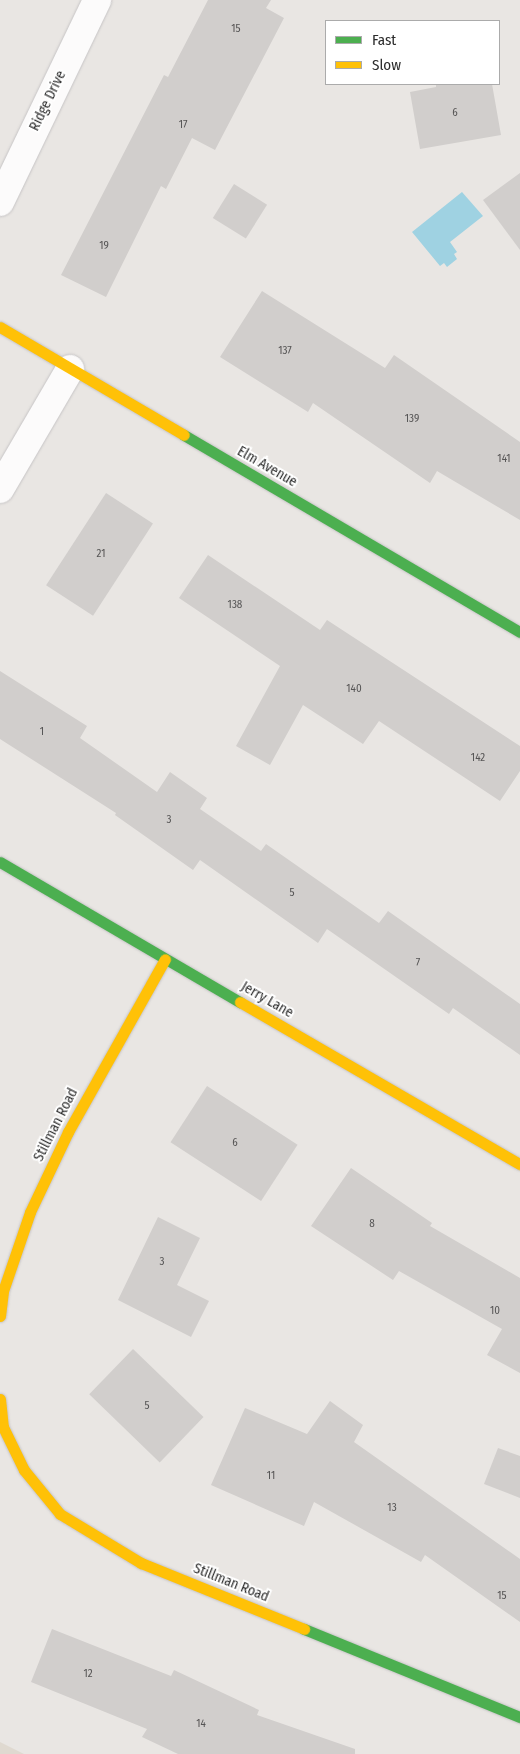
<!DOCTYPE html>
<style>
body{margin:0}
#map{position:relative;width:520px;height:1754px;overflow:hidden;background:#e9e6e3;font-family:"Fira Sans Condensed",sans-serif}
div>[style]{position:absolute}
.education>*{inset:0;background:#dfd9d0}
.water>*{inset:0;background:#9fd2e2}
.building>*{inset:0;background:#d1cecc;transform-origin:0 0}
.roads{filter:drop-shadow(0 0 1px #c6c4c5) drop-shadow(0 0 1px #c6c4c5)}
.street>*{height:28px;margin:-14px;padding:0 14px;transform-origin:14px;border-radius:14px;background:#fcfbfb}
.fast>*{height:11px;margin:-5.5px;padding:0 5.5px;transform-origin:5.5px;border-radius:5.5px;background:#4caf50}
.slow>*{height:11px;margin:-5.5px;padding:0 5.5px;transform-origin:5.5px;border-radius:5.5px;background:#ffc107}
span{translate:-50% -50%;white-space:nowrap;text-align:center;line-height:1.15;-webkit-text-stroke:4px #fff;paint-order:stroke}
.number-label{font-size:11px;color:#565555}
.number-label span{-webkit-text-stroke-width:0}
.street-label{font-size:14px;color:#2c2c2c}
.legend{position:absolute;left:325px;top:20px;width:175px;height:65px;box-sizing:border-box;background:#fff;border:1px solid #ababab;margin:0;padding:6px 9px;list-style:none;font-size:15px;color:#2c2c2c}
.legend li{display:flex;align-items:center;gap:10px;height:25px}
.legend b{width:25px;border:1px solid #ababab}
</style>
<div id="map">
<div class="education">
<i style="clip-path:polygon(0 1742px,24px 1754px,0 1754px)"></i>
</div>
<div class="water">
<i style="clip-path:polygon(462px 192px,483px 216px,450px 242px,457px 252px,454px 254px,457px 259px,447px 267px,444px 263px,440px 266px,412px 232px)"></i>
</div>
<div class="building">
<i style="clip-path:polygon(208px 0,271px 0,266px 8px,284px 18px,215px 150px,192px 138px,166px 189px,161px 186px,106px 297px,61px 275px,164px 75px,168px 77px)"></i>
<i style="clip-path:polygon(436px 84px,492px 84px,501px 135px,420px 149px,410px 92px,436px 87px)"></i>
<i style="clip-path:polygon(520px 173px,520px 250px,483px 200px)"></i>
<i style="left:234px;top:184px;width:39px;height:40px;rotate:32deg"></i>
<i style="clip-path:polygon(262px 291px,385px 368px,394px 355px,520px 442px,520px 520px,437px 471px,430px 483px,313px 403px,308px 412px,220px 357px)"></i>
<i style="left:106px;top:493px;width:56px;height:110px;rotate:33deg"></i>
<i style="clip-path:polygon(208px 555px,320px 630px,327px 620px,520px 746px,520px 771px,500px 801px,379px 721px,363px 744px,303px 705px,270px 765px,236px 746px,280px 666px,179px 598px)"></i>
<i style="clip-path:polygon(0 671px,87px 726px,80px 738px,157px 792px,170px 772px,207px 798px,200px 809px,261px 851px,266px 844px,379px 923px,388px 911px,520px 1004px,520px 1055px,453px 1008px,449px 1014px,327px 929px,318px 943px,200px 860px,193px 870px,115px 815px,116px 813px,0 739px)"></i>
<i style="left:207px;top:1086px;width:108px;height:67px;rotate:33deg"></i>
<i style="clip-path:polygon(351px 1168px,432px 1223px,430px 1226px,520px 1278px,520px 1373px,487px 1355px,502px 1329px,399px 1271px,393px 1280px,311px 1226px)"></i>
<i style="clip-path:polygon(158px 1217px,200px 1238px,177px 1285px,209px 1301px,191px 1337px,118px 1300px)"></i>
<i style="left:133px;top:1349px;width:98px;height:63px;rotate:44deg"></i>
<i style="clip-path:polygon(330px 1401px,363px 1425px,354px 1442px,520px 1559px,520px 1622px,425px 1555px,421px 1562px,314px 1502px,304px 1526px,211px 1485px,245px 1408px,307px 1434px)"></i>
<i style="clip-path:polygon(498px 1448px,520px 1456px,520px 1498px,484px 1484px)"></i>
<i style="clip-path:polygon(52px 1629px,171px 1676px,174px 1670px,259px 1710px,257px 1715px,355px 1749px,355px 1754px,178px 1754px,142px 1737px,147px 1729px,31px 1682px)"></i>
</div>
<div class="roads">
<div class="street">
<i style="left:0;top:202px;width:224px;rotate:-64.3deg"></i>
<i style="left:0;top:489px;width:139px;rotate:-59.7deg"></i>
</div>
<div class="fast">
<i style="left:184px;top:435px;width:389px;rotate:30.4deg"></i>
<i style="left:0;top:862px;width:278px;rotate:30.3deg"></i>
<i style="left:304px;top:1629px;width:233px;rotate:22.2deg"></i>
</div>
<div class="slow">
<i style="left:0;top:327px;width:213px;rotate:30.4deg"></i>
<i style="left:240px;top:1002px;width:323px;rotate:30.1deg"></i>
<i style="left:0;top:1316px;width:25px;rotate:-83deg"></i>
<i style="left:3px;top:1291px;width:83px;rotate:-71.1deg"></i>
<i style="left:30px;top:1212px;width:89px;rotate:-64.6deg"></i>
<i style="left:68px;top:1132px;width:198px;rotate:-60.7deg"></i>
<i style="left:0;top:1399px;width:28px;rotate:84deg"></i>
<i style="left:3px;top:1427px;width:48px;rotate:64deg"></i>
<i style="left:24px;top:1470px;width:57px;rotate:50.7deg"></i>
<i style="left:60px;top:1514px;width:95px;rotate:31.2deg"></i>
<i style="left:141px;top:1563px;width:176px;rotate:22deg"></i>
</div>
</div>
<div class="number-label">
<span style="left:236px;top:29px">15</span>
<span style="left:455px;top:113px">6</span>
<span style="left:183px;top:125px">17</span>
<span style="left:104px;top:246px">19</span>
<span style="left:285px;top:351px">137</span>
<span style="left:412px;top:419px">139</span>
<span style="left:504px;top:459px">141</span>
<span style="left:101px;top:554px">21</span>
<span style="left:235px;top:605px">138</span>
<span style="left:354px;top:689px">140</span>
<span style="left:42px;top:732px">1</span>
<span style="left:478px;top:758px">142</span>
<span style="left:169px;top:820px">3</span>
<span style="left:292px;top:893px">5</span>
<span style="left:418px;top:963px">7</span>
<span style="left:235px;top:1143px">6</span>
<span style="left:372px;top:1224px">8</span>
<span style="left:162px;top:1262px">3</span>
<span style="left:495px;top:1311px">10</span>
<span style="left:147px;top:1406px">5</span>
<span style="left:271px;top:1476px">11</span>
<span style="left:392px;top:1508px">13</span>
<span style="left:502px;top:1596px">15</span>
<span style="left:88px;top:1674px">12</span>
<span style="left:201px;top:1724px">14</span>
</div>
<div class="street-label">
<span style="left:48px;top:101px;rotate:-64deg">Ridge Drive</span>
<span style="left:267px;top:467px;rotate:30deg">Elm Avenue</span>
<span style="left:267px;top:1000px;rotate:30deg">Jerry Lane</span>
<span style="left:56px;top:1125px;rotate:-63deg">Stillman Road</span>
<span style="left:231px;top:1583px;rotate:22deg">Stillman Road</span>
</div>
<ul class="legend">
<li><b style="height:6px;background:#4caf50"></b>Fast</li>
<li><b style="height:6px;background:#ffc107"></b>Slow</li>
</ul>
</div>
